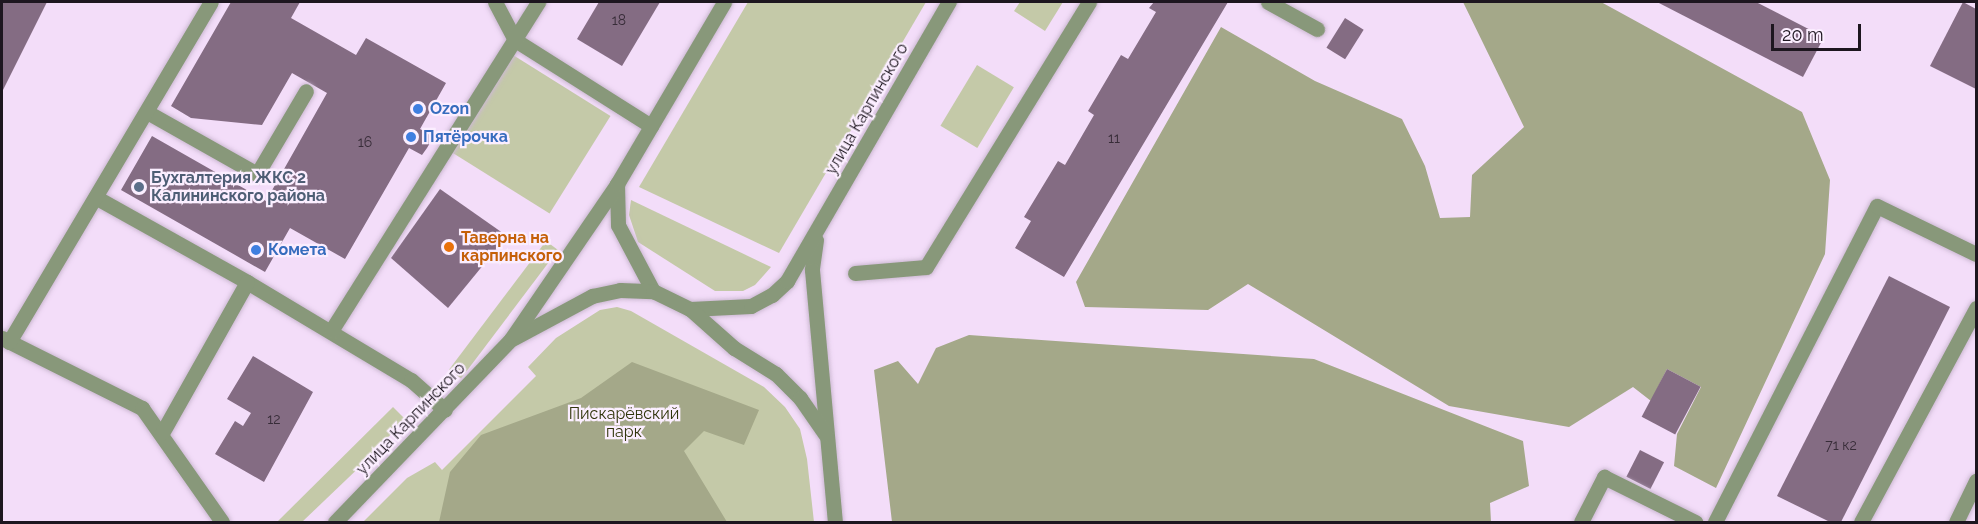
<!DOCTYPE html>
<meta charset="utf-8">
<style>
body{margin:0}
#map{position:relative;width:1978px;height:524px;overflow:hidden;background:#f3ddf9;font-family:Raleway,sans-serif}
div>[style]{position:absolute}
.green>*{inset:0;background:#c4c9a8;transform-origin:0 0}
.forest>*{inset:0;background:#a4a889}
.building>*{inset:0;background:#846c83;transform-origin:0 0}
.roads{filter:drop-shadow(0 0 2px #ccb9d2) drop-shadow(0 0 2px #ccb9d2)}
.service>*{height:15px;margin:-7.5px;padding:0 7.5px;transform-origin:7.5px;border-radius:7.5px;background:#88987a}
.minor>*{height:15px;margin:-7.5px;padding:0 7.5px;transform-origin:7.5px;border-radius:7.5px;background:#88987a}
.dots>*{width:16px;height:16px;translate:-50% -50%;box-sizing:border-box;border:3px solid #fbeeff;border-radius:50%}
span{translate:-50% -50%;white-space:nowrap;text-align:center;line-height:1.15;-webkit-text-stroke:4.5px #fbeeff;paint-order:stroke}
.number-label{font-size:14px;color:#372c38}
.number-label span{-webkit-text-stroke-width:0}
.shop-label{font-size:16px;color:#366cbe;font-weight:700}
.left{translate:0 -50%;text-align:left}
.street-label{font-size:16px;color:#1d161f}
.service-label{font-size:16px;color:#4e5e75;font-weight:700}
.food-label{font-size:16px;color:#c56008;font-weight:700}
.park-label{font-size:16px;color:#31350c}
.frame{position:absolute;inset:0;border:3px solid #1d161f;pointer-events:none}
.scale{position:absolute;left:1771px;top:24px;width:90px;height:27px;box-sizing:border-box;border:3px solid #1d161f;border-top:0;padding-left:8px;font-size:18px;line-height:21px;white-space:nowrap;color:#1d161f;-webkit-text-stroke:4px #fbeeff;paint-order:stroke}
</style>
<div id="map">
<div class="green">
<i style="clip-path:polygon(748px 2px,926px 2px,779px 253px,639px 187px)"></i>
<i style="clip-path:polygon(1020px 2px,1063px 2px,1045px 31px,1014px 11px)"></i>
<i style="left:513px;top:55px;width:115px;height:115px;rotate:32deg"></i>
<i style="left:977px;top:65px;width:43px;height:71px;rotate:31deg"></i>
<i style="clip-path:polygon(631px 200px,771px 267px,755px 285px,743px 291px,715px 291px,638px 242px,629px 215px)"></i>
<i style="left:546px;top:241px;width:15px;height:161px;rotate:37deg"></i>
<i style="clip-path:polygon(617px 307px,631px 311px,764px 387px,785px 407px,800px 429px,807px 459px,814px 522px,363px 522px,407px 478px,435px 462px,442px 470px,536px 376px,528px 367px,556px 338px,600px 310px)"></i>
<i style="clip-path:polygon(393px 407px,405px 419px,369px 458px,302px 522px,277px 522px)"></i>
</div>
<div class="forest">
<i style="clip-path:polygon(1463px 2px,1601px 2px,1802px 112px,1830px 180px,1825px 254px,1716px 488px,1674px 466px,1677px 434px,1701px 387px,1667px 369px,1651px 401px,1633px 387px,1569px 427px,1449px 406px,1248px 284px,1208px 310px,1085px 307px,1076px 282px,1221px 27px,1315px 81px,1402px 119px,1425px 166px,1440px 218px,1470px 217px,1472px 175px,1524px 127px)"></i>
<i style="clip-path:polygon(969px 335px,1314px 359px,1523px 441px,1529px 486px,1490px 503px,1491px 522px,892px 522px,874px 370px,898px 361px,918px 384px,936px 348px)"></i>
<i style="clip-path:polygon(632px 362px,759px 410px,744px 445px,704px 431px,684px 451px,727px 522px,439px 522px,450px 472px,481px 435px,581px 398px)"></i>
</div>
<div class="building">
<i style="clip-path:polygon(2px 2px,47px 2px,2px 92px)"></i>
<i style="clip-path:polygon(231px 2px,300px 2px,291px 18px,356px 55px,366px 38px,446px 83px,420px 129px,434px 136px,427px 148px,422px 155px,409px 148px,345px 259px,290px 228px,265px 272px,121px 190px,152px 136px,266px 201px,327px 93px,292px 73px,262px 125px,191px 118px,171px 106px)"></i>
<i style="clip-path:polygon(599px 2px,660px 2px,622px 66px,577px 39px)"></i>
<i style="clip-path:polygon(1154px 2px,1228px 2px,1064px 277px,1015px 248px,1031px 221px,1024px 217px,1058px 161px,1065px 165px,1094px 115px,1088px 111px,1121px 55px,1128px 59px,1156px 12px,1149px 8px)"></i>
<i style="clip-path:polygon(1657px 2px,1756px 2px,1824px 37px,1803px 77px)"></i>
<i style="clip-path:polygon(1963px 2px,1976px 9px,1976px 89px,1930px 66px)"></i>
<i style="left:1345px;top:18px;width:22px;height:35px;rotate:32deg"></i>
<i style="clip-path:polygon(440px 189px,507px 236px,448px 308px,391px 258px)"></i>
<i style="clip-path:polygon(1889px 276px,1950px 307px,1841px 522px,1830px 522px,1777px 496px)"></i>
<i style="clip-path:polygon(253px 356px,313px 392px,264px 482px,215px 454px,235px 421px,243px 426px,251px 413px,227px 399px)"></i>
<i style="left:1667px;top:369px;width:38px;height:54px;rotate:28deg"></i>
<i style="left:1640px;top:450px;width:27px;height:30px;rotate:27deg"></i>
</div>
<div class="roads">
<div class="service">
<i style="left:495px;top:2px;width:43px;rotate:62.2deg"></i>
<i style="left:515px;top:40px;width:161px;rotate:32.3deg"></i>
<i style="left:1268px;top:2px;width:56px;rotate:28.9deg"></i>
<i style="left:147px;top:112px;width:126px;rotate:29.4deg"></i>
<i style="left:257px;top:174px;width:96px;rotate:-59.4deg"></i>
<i style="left:97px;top:198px;width:172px;rotate:29.2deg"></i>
<i style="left:247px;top:282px;width:191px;rotate:30.9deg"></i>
<i style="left:411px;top:380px;width:45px;rotate:41.4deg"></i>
<i style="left:855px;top:273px;width:71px;rotate:-4.8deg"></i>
<i style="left:926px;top:267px;width:311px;rotate:-58.4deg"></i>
<i style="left:331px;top:331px;width:389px;rotate:-57.8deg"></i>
<i style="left:2px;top:338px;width:157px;rotate:26.6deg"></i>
<i style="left:142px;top:408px;width:139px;rotate:54.9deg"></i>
<i style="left:9px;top:342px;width:395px;rotate:-59.3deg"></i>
<i style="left:162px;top:433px;width:173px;rotate:-60.6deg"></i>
<i style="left:1581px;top:522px;width:51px;rotate:-62.9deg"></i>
<i style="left:1604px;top:477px;width:102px;rotate:26.3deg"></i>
<i style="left:1715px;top:522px;width:355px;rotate:-62.9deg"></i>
<i style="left:1877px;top:206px;width:110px;rotate:25.9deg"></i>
<i style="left:1861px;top:522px;width:243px;rotate:-61.7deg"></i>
<i style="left:1956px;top:522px;width:46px;rotate:-64deg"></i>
</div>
<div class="minor">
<i style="left:617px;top:184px;width:41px;rotate:88.6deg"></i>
<i style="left:618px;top:225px;width:75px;rotate:62.1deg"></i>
<i style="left:816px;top:240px;width:30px;rotate:98deg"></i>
<i style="left:812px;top:270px;width:253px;rotate:84.8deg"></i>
<i style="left:690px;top:309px;width:61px;rotate:-2.8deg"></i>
<i style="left:751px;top:306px;width:24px;rotate:-28deg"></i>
<i style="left:772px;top:295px;width:21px;rotate:-43deg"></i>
<i style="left:787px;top:281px;width:323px;rotate:-59.9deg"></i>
<i style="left:514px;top:338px;width:89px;rotate:-28.3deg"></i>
<i style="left:592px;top:296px;width:29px;rotate:-12deg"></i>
<i style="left:620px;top:290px;width:33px;rotate:2deg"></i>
<i style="left:653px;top:291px;width:41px;rotate:25.9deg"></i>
<i style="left:690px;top:309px;width:59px;rotate:41.6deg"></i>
<i style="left:734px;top:348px;width:49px;rotate:31.8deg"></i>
<i style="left:776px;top:374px;width:34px;rotate:45deg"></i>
<i style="left:800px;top:398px;width:44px;rotate:55.2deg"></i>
<i style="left:335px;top:522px;width:254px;rotate:-46.1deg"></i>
<i style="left:511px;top:339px;width:188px;rotate:-55.6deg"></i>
<i style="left:617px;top:184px;width:211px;rotate:-59.5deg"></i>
</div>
</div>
<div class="dots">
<i style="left:418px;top:109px;background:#3f7fe0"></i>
<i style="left:411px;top:137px;background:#3f7fe0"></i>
<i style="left:139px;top:187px;background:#5c6f8a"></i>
<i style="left:449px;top:247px;background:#e8710a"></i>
<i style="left:256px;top:250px;background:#3f7fe0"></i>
</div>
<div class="number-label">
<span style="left:619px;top:20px">18</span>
<span style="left:1114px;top:138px">11</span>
<span style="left:365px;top:142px">16</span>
<span style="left:274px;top:419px">12</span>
<span style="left:1841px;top:445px">71 к2</span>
</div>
<div class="shop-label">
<span class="left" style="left:430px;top:109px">Ozon</span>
<span class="left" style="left:423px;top:137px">Пятёрочка</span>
<span class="left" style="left:268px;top:250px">Комета</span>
</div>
<div class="street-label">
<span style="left:867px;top:109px;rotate:-60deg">улица Карпинского</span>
<span style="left:411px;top:419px;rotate:-46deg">улица Карпинского</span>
</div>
<div class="service-label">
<span class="left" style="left:151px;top:187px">Бухгалтерия ЖКС 2<br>Калининского района</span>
</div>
<div class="food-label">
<span class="left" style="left:461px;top:247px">Таверна на<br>карпинского</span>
</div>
<div class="park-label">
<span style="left:624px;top:423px">Пискарёвский<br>парк</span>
</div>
<div class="frame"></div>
<div class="scale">20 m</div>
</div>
